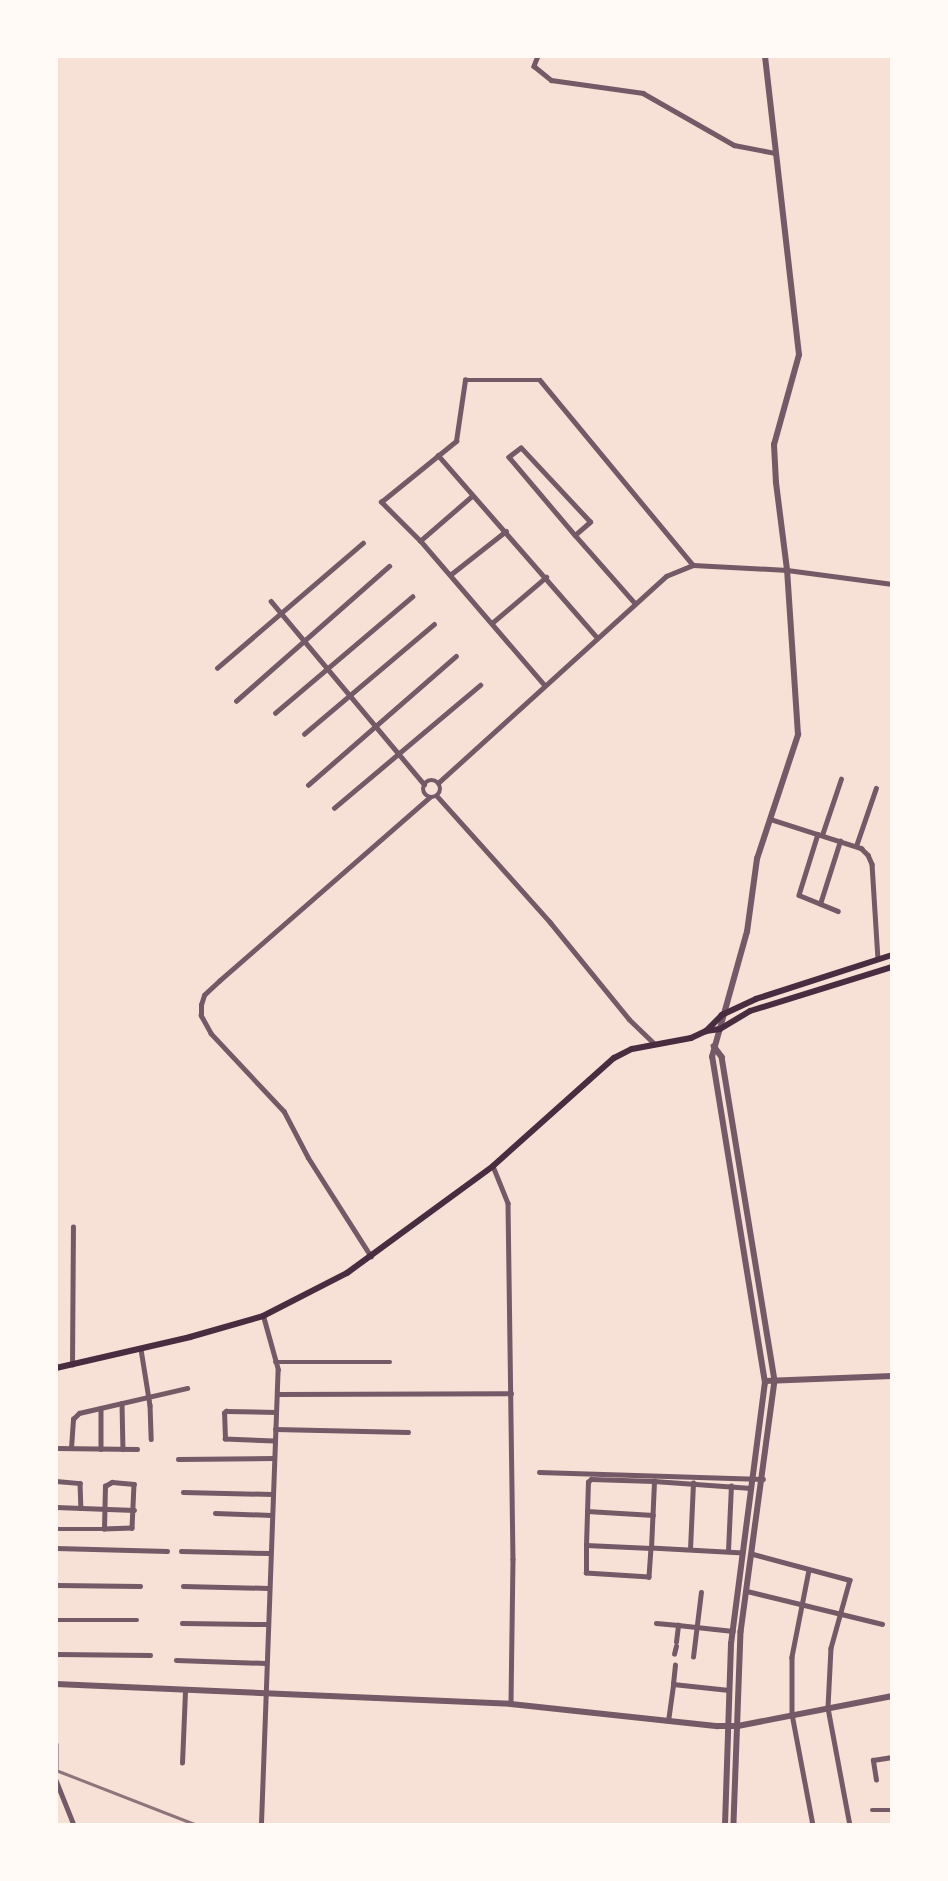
<!DOCTYPE html>
<style>
body{margin:0}
#map{position:relative;width:948px;height:1881px;overflow:hidden;background:#f7e1d7;font-family:"Noto Sans",sans-serif}
div>[style]{position:absolute}
.minor>*{height:4.5px;margin:-2.25px;padding:0 2.25px;transform-origin:2.25px;border-radius:2.25px;background:#755966}
.minor>.ring{margin:-2.25px;padding:0;box-sizing:content-box;background:none;border:4.5px solid #755966;border-radius:50%}
.tertiary>*{height:5.5px;margin:-2.75px;padding:0 2.75px;transform-origin:2.75px;border-radius:2.75px;background:#755966}
.secondary>*{height:6px;margin:-3px;padding:0 3px;transform-origin:3px;border-radius:3px;background:#4a2c40}
.rail>*{height:2.5px;margin:-1.25px;padding:0 1.25px;transform-origin:1.25px;border-radius:1.25px;background:#8f747c}
span{translate:-50% -50%;white-space:nowrap;text-align:center;line-height:1.15;-webkit-text-stroke:5px #fffaf5;paint-order:stroke}
.frame{position:absolute;inset:0;border:58px solid #fffaf5;pointer-events:none}
</style>
<div id="map">
<div class="minor">
<i style="left:538px;top:56px;width:11px;rotate:112deg"></i>
<i style="left:534px;top:66px;width:22px;rotate:39deg"></i>
<i style="left:551px;top:80px;width:93px;rotate:8deg"></i>
<i style="left:643px;top:93px;width:105px;rotate:29.7deg"></i>
<i style="left:734px;top:145px;width:42px;rotate:11deg"></i>
<i style="left:438px;top:455px;width:242px;rotate:48.9deg"></i>
<i style="left:575px;top:535px;width:20px;rotate:-41deg"></i>
<i style="left:590px;top:522px;width:101px;rotate:-133deg"></i>
<i style="left:521px;top:448px;width:15px;rotate:143deg"></i>
<i style="left:509px;top:457px;width:102px;rotate:49.8deg"></i>
<i style="left:575px;top:535px;width:91px;rotate:48.6deg"></i>
<i style="left:420px;top:541px;width:69px;rotate:-40.9deg"></i>
<i style="left:450px;top:575px;width:71px;rotate:-38.2deg"></i>
<i style="left:271px;top:601px;width:239px;rotate:50.1deg"></i>
<i style="left:492px;top:623px;width:71px;rotate:-40.4deg"></i>
<i style="left:217px;top:668px;width:192px;rotate:-40.6deg"></i>
<i style="left:544px;top:685px;width:190px;rotate:-130.7deg"></i>
<i style="left:420px;top:541px;width:55px;rotate:-135deg"></i>
<i style="left:381px;top:502px;width:97px;rotate:-39.1deg"></i>
<i style="left:456px;top:441px;width:62px;rotate:-81.6deg"></i>
<i style="left:465px;top:380px;width:75px"></i>
<i style="left:540px;top:380px;width:240px;rotate:50.4deg"></i>
<i style="left:236px;top:701px;width:204px;rotate:-41.4deg"></i>
<i style="left:275px;top:713px;width:180px;rotate:-40.3deg"></i>
<i style="left:304px;top:734px;width:170px;rotate:-40.2deg"></i>
<i class="ring" style="left:423px;top:780px;width:13.5px;height:13.5px"></i>
<i style="left:438px;top:783px;width:308px;rotate:-42.2deg"></i>
<i style="left:666px;top:576px;width:29px;rotate:-22deg"></i>
<i style="left:693px;top:565px;width:94px;rotate:3deg"></i>
<i style="left:787px;top:570px;width:106px;rotate:7.6deg"></i>
<i style="left:308px;top:785px;width:196px;rotate:-41.1deg"></i>
<i style="left:438px;top:797px;width:168px;rotate:48.1deg"></i>
<i style="left:550px;top:922px;width:125px;rotate:50.8deg"></i>
<i style="left:629px;top:1019px;width:36px;rotate:44deg"></i>
<i style="left:334px;top:808px;width:191px;rotate:-40.1deg"></i>
<i style="left:770px;top:819px;width:96px;rotate:17.7deg"></i>
<i style="left:861px;top:848px;width:10px;rotate:45deg"></i>
<i style="left:868px;top:855px;width:10px;rotate:66deg"></i>
<i style="left:872px;top:864px;width:95px;rotate:86.4deg"></i>
<i style="left:818px;top:834px;width:64px;rotate:107.3deg"></i>
<i style="left:799px;top:895px;width:42px;rotate:22.3deg"></i>
<i style="left:822px;top:835px;width:59px;rotate:-71.3deg"></i>
<i style="left:856px;top:846px;width:61px;rotate:-71deg"></i>
<i style="left:820px;top:904px;width:66px;rotate:-72.4deg"></i>
<i style="left:493px;top:1166px;width:40px;rotate:68deg"></i>
<i style="left:508px;top:1203px;width:356px;rotate:89.2deg"></i>
<i style="left:513px;top:1559px;width:145px;rotate:90.8deg"></i>
<i style="left:371px;top:1257px;width:117px;rotate:-122.5deg"></i>
<i style="left:308px;top:1158px;width:52px;rotate:-117.6deg"></i>
<i style="left:284px;top:1112px;width:107px;rotate:-133.1deg"></i>
<i style="left:211px;top:1034px;width:21px;rotate:-119deg"></i>
<i style="left:201px;top:1016px;width:11px;rotate:-90deg"></i>
<i style="left:201px;top:1005px;width:10px;rotate:-73deg"></i>
<i style="left:204px;top:995px;width:21px;rotate:-43deg"></i>
<i style="left:219px;top:981px;width:279px;rotate:-41.1deg"></i>
<i style="left:141px;top:1349px;width:57px;rotate:80.9deg"></i>
<i style="left:150px;top:1405px;width:34px;rotate:88deg"></i>
<i style="left:275px;top:1362px;width:115px"></i>
<i style="left:72px;top:1365px;width:138px;rotate:-89.6deg"></i>
<i style="left:277px;top:1394px;width:234px;rotate:-0.2deg"></i>
<i style="left:122px;top:1403px;width:46px;rotate:88.8deg"></i>
<i style="left:101px;top:1408px;width:41px;rotate:90deg"></i>
<i style="left:275px;top:1429px;width:133px;rotate:1.3deg"></i>
<i style="left:274px;top:1441px;width:49px;rotate:-177.7deg"></i>
<i style="left:225px;top:1439px;width:26px;rotate:-92deg"></i>
<i style="left:224px;top:1413px;width:3px;rotate:-45deg"></i>
<i style="left:226px;top:1411px;width:50px;rotate:1.1deg"></i>
<i style="left:56px;top:1448px;width:81px;rotate:0.7deg"></i>
<i style="left:71px;top:1448px;width:29px;rotate:-86deg"></i>
<i style="left:73px;top:1419px;width:8px;rotate:-45deg"></i>
<i style="left:79px;top:1413px;width:111px;rotate:-13deg"></i>
<i style="left:178px;top:1459px;width:96px;rotate:-0.6deg"></i>
<i style="left:539px;top:1472px;width:224px;rotate:1.8deg"></i>
<i style="left:56px;top:1481px;width:24px;rotate:5deg"></i>
<i style="left:80px;top:1483px;width:25px;rotate:88deg"></i>
<i style="left:183px;top:1492px;width:89px;rotate:1.3deg"></i>
<i style="left:56px;top:1507px;width:78px;rotate:2.2deg"></i>
<i style="left:587px;top:1511px;width:66px;rotate:3.5deg"></i>
<i style="left:215px;top:1513px;width:56px;rotate:2deg"></i>
<i style="left:56px;top:1529px;width:48px"></i>
<i style="left:104px;top:1529px;width:43px;rotate:-88.7deg"></i>
<i style="left:105px;top:1486px;width:8px;rotate:-30deg"></i>
<i style="left:112px;top:1482px;width:22px;rotate:5deg"></i>
<i style="left:134px;top:1484px;width:44px;rotate:92.6deg"></i>
<i style="left:132px;top:1528px;width:28px;rotate:178deg"></i>
<i style="left:586px;top:1545px;width:65px;rotate:2.6deg"></i>
<i style="left:651px;top:1548px;width:29px;rotate:94deg"></i>
<i style="left:649px;top:1577px;width:63px;rotate:-176.4deg"></i>
<i style="left:586px;top:1573px;width:28px;rotate:-90deg"></i>
<i style="left:586px;top:1545px;width:63px;rotate:-88.2deg"></i>
<i style="left:588px;top:1482px;width:4px;rotate:-45deg"></i>
<i style="left:591px;top:1479px;width:63px;rotate:1.8deg"></i>
<i style="left:56px;top:1548px;width:111px;rotate:1.5deg"></i>
<i style="left:690px;top:1549px;width:66px;rotate:-87.4deg"></i>
<i style="left:181px;top:1551px;width:89px;rotate:1.3deg"></i>
<i style="left:728px;top:1551px;width:65px;rotate:-87.4deg"></i>
<i style="left:743px;top:1553px;width:92px;rotate:-176.9deg"></i>
<i style="left:651px;top:1548px;width:67px;rotate:-87.4deg"></i>
<i style="left:654px;top:1481px;width:97px;rotate:4.1deg"></i>
<i style="left:753px;top:1554px;width:100px;rotate:15deg"></i>
<i style="left:850px;top:1580px;width:71px;rotate:105.6deg"></i>
<i style="left:831px;top:1648px;width:60px;rotate:92.9deg"></i>
<i style="left:828px;top:1708px;width:119px;rotate:79.4deg"></i>
<i style="left:809px;top:1570px;width:89px;rotate:101.1deg"></i>
<i style="left:792px;top:1657px;width:57px;rotate:90deg"></i>
<i style="left:792px;top:1714px;width:113px;rotate:79.3deg"></i>
<i style="left:56px;top:1585px;width:84px;rotate:0.7deg"></i>
<i style="left:183px;top:1586px;width:85px;rotate:1.3deg"></i>
<i style="left:747px;top:1591px;width:139px;rotate:13.7deg"></i>
<i style="left:56px;top:1620px;width:81px"></i>
<i style="left:182px;top:1623px;width:85px;rotate:0.7deg"></i>
<i style="left:656px;top:1623px;width:22px;rotate:5deg"></i>
<i style="left:676px;top:1642px;width:17px;rotate:-83deg"></i>
<i style="left:678px;top:1625px;width:55px;rotate:6.2deg"></i>
<i style="left:56px;top:1654px;width:94px;rotate:0.6deg"></i>
<i style="left:674px;top:1654px;width:8px;rotate:-76deg"></i>
<i style="left:693px;top:1657px;width:65px;rotate:-83deg"></i>
<i style="left:176px;top:1660px;width:89px;rotate:1.9deg"></i>
<i style="left:673px;top:1684px;width:19px;rotate:-84deg"></i>
<i style="left:668px;top:1721px;width:37px;rotate:-82deg"></i>
<i style="left:673px;top:1684px;width:56px;rotate:6.1deg"></i>
<i style="left:56px;top:1744px;width:24px;rotate:90deg"></i>
<i style="left:182px;top:1763px;width:73px;rotate:-87.6deg"></i>
<i style="left:56px;top:1780px;width:48px;rotate:68.2deg"></i>
<i style="left:876px;top:1780px;width:20px;rotate:-99deg"></i>
<i style="left:873px;top:1760px;width:19px;rotate:-9deg"></i>
<i style="left:872px;top:1810px;width:20px"></i>
<i style="left:261px;top:1823px;width:453px;rotate:-87.9deg"></i>
<i style="left:278px;top:1370px;width:56px;rotate:-105.5deg"></i>
</div>
<div class="tertiary">
<i style="left:714px;top:1046px;width:14px;rotate:54deg"></i>
<i style="left:722px;top:1057px;width:328px;rotate:80.7deg"></i>
<i style="left:775px;top:1381px;width:253px;rotate:97.7deg"></i>
<i style="left:741px;top:1632px;width:193px;rotate:92.1deg"></i>
<i style="left:765px;top:1381px;width:127px;rotate:-2.3deg"></i>
<i style="left:56px;top:1684px;width:455px;rotate:2.5deg"></i>
<i style="left:511px;top:1704px;width:208px;rotate:6.1deg"></i>
<i style="left:718px;top:1726px;width:20px"></i>
<i style="left:738px;top:1726px;width:157px;rotate:-11deg"></i>
<i style="left:725px;top:1825px;width:181px;rotate:-88.1deg"></i>
<i style="left:731px;top:1644px;width:263px;rotate:-82.6deg"></i>
<i style="left:765px;top:1383px;width:330px;rotate:-99.2deg"></i>
<i style="left:712px;top:1057px;width:130px;rotate:-74.4deg"></i>
<i style="left:747px;top:932px;width:74px;rotate:-82.2deg"></i>
<i style="left:757px;top:859px;width:131px;rotate:-71.7deg"></i>
<i style="left:798px;top:735px;width:165px;rotate:-93.8deg"></i>
<i style="left:787px;top:570px;width:88px;rotate:-97.2deg"></i>
<i style="left:776px;top:483px;width:38px;rotate:-93deg"></i>
<i style="left:774px;top:445px;width:93px;rotate:-74.5deg"></i>
<i style="left:799px;top:355px;width:301px;rotate:-96.5deg"></i>
</div>
<div class="secondary">
<i style="left:892px;top:955px;width:143px;rotate:162.1deg"></i>
<i style="left:756px;top:999px;width:38px;rotate:155deg"></i>
<i style="left:722px;top:1015px;width:23px;rotate:135deg"></i>
<i style="left:706px;top:1031px;width:14px;rotate:-8deg"></i>
<i style="left:720px;top:1029px;width:35px;rotate:-31deg"></i>
<i style="left:750px;top:1011px;width:149px;rotate:-17.2deg"></i>
<i style="left:56px;top:1368px;width:138px;rotate:-13deg"></i>
<i style="left:190px;top:1337px;width:76px;rotate:-16deg"></i>
<i style="left:263px;top:1316px;width:94px;rotate:-27.1deg"></i>
<i style="left:347px;top:1273px;width:181px;rotate:-36.2deg"></i>
<i style="left:493px;top:1166px;width:162px;rotate:-41.8deg"></i>
<i style="left:614px;top:1058px;width:20px;rotate:-27deg"></i>
<i style="left:632px;top:1049px;width:60px;rotate:-10.6deg"></i>
<i style="left:691px;top:1038px;width:17px;rotate:-25deg"></i>
</div>
<div class="rail">
<i style="left:56px;top:1770px;width:151px;rotate:21.3deg"></i>
</div>
<div class="frame"></div>
</div>
